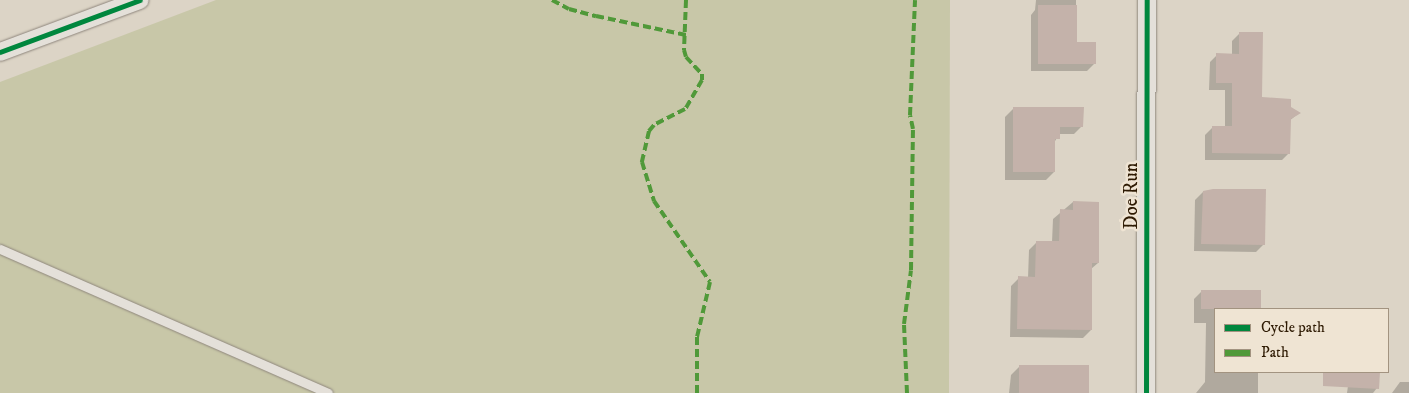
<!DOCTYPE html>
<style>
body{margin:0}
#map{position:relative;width:1409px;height:393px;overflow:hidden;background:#dcd4c6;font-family:"IM FELL DW Pica",serif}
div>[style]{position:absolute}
.green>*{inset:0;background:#c8c7a8}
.shadow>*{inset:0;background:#0003}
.building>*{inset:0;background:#c4b2aa;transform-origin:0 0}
.roads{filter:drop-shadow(0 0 1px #8e867c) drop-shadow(0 0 1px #8e867c)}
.service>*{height:9px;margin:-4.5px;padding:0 4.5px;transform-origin:4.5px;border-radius:4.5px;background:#e4e0d9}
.minor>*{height:18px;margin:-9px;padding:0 9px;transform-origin:9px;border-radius:9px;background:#e4e0d9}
.quiet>*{height:4px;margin-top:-2px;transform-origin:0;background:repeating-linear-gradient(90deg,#509939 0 8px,transparent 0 12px)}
.cycleway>*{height:5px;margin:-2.5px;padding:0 2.5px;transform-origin:2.5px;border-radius:2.5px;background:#00873e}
span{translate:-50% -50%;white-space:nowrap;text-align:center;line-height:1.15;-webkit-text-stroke:5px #efe4d3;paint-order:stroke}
.street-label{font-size:19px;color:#2e1a03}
.legend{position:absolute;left:1214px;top:308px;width:175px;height:65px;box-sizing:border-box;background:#efe4d3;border:1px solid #a29380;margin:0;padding:6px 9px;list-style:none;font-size:15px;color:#2e1a03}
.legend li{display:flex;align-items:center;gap:10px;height:25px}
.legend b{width:25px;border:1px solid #a29380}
</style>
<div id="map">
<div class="green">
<i style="clip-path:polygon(216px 0,950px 0,949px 393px,0 393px,0 82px)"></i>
</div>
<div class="shadow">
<i style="clip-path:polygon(1036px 0,1076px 0,1076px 43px,1095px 63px,1087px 71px,1031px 71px,1031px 15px,1035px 10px)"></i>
<i style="clip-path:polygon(1240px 33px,1261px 98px,1299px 113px,1289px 121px,1289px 153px,1282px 160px,1205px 160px,1205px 135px,1213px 127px,1225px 127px,1225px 90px,1209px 90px,1210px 62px,1217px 55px,1232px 55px,1232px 41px)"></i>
<i style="clip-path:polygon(1013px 109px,1082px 126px,1074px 134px,1059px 134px,1054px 143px,1054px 172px,1046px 180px,1005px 180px,1005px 117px)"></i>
<i style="clip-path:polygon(1203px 192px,1264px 244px,1256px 252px,1194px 251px,1195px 200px)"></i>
<i style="clip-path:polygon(1073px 202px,1098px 263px,1091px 269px,1091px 330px,1083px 338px,1010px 337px,1011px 286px,1019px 278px,1028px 278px,1029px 250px,1037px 242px,1052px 242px,1053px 219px)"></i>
<i style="clip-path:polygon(1202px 291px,1260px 291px,1260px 309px,1215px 309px,1215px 372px,1258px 372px,1258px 393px,1196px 393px,1205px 382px,1206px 323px,1194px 323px,1194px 299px)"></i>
<i style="clip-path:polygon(1019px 367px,1088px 367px,1088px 392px,1009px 393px,1011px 375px)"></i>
<i style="clip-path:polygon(1378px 372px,1377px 388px,1373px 393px,1347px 393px,1350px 372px)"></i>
<i style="clip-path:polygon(1400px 382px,1409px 382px,1409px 393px,1392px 393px)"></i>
</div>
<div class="building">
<i style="clip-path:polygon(1038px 5px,1077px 5px,1077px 42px,1096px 42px,1096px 64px,1038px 64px)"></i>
<i style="clip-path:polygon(1239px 32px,1263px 32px,1262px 97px,1291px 99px,1291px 107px,1301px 113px,1291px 119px,1290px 154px,1212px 153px,1212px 126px,1232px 126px,1232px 83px,1216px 83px,1216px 53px,1239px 54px)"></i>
<i style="clip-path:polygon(1013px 107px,1084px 107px,1083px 127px,1060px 127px,1060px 139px,1055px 139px,1055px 172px,1013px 172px)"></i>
<i style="clip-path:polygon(1213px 189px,1266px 189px,1265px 245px,1201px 244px,1203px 191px)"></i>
<i style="clip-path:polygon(1073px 201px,1099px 202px,1099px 263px,1092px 263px,1092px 330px,1017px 329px,1018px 276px,1035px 277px,1036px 241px,1059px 241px,1060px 209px,1073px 210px)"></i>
<i style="left:1201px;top:290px;width:60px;height:19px"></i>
<i style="left:1019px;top:365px;width:70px;height:28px"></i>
<i style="clip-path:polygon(1323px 372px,1380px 372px,1379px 389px,1323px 386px)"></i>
</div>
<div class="roads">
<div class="service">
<i style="left:0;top:249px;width:358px;rotate:23.7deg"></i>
</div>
<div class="minor">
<i style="left:0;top:52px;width:149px;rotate:-20.4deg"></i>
<i style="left:1146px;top:393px;width:393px;rotate:-89.9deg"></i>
</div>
</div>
<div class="quiet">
<i style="left:552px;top:0;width:19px;rotate:28deg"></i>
<i style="left:569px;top:9px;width:28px;rotate:15deg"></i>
<i style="left:596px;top:16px;width:92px;rotate:11.9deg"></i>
<i style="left:686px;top:0;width:50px;rotate:92.3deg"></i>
<i style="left:684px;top:50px;width:7px;rotate:74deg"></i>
<i style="left:686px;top:57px;width:23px;rotate:47deg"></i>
<i style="left:702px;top:74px;width:6px;rotate:90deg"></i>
<i style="left:702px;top:80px;width:34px;rotate:120deg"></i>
<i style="left:685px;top:109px;width:35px;rotate:153deg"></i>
<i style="left:654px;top:125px;width:8px;rotate:130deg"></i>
<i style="left:649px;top:131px;width:32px;rotate:103deg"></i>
<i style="left:642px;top:162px;width:41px;rotate:72.9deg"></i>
<i style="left:654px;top:201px;width:98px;rotate:55.3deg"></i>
<i style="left:710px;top:282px;width:57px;rotate:103.3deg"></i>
<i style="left:697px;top:337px;width:56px;rotate:90deg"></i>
<i style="left:907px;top:393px;width:69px;rotate:-92.5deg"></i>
<i style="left:904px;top:324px;width:54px;rotate:-82.6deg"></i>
<i style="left:911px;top:270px;width:141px;rotate:-89.2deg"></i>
<i style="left:913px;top:129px;width:14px;rotate:-102deg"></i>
<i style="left:910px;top:115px;width:115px;rotate:-87.5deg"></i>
</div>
<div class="cycleway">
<i style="left:0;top:52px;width:149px;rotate:-20.4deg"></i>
<i style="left:1146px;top:393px;width:393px;rotate:-89.9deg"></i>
</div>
<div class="street-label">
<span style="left:1132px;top:196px;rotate:-90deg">Doe Run</span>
</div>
<ul class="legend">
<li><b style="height:6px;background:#00873e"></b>Cycle path</li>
<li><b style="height:6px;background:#509939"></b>Path</li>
</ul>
</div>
